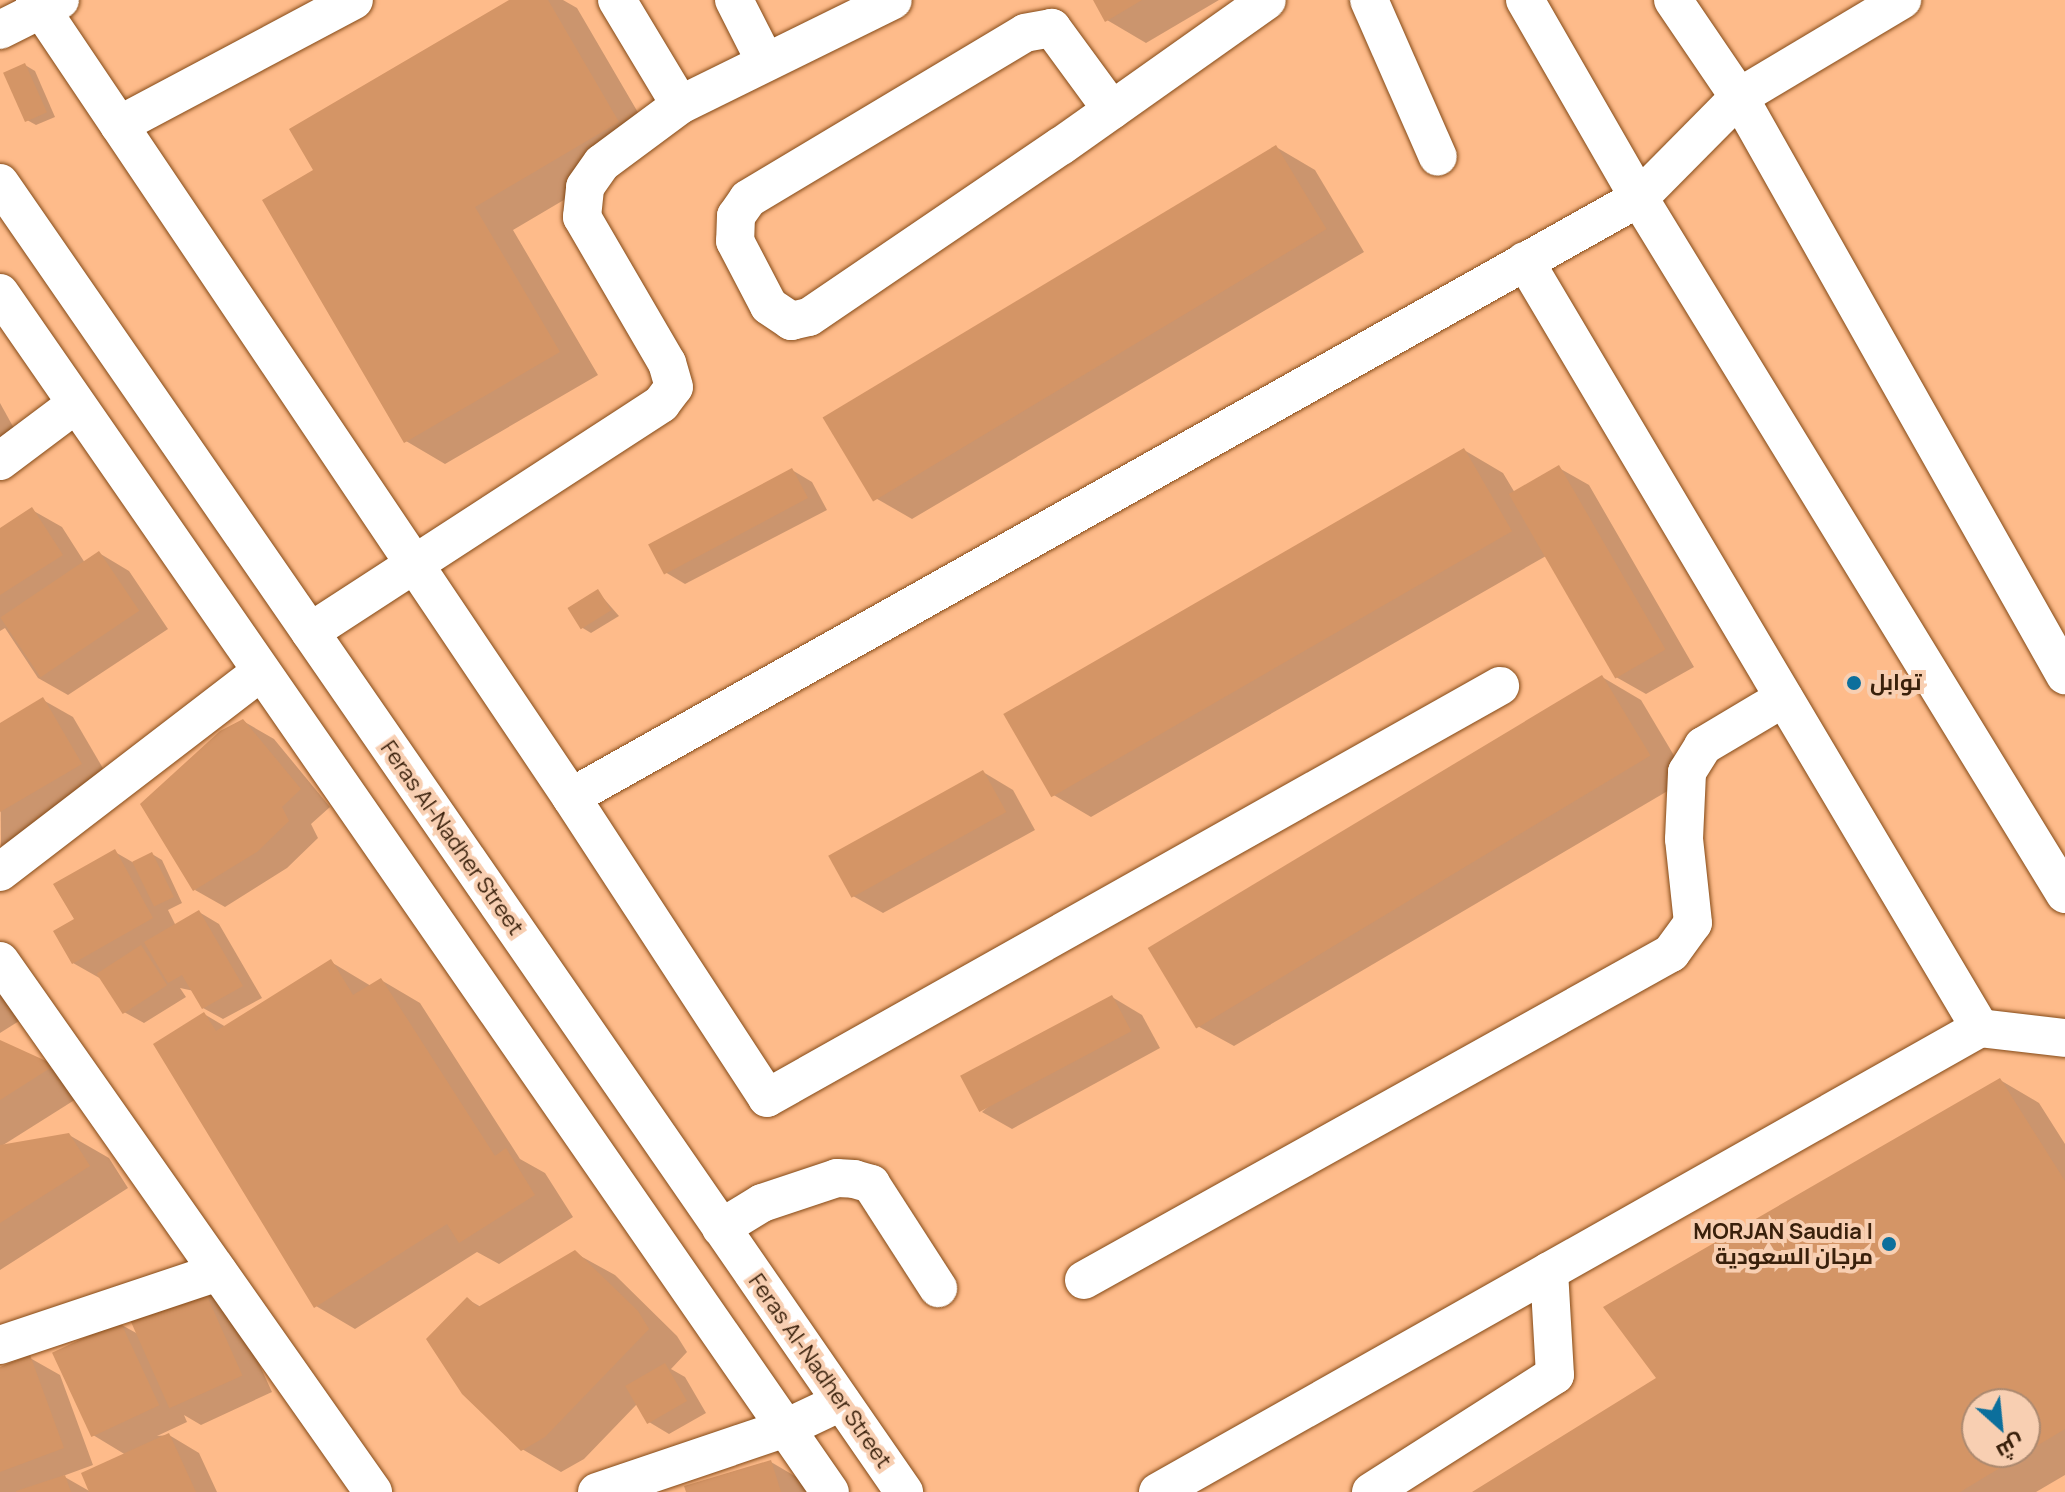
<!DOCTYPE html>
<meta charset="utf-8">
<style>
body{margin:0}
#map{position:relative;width:2065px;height:1492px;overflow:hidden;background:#febb8a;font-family:Manrope,Cairo,sans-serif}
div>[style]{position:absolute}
.shadow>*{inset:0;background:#0003}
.building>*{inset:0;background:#d49566;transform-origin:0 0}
.roads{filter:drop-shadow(0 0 2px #844a17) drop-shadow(0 0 2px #844a17)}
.minor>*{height:38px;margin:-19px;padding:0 19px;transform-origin:19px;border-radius:19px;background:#fff}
.dots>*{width:22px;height:22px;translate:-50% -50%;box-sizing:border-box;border:4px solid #f8cfb2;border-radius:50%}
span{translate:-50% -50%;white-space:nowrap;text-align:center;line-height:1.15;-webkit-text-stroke:8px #f8cfb2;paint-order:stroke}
.poi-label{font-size:22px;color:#39200b;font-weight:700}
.left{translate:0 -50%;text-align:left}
.right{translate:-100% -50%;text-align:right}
.street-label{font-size:22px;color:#39200b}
.north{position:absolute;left:1961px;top:1388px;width:80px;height:80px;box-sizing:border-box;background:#f8cfb2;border:2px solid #ac896f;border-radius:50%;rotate:153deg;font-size:22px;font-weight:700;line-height:32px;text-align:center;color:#39200b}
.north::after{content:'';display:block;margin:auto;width:28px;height:36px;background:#0c6f9c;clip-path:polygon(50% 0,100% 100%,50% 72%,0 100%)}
</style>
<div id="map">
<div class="shadow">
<i style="clip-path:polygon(513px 0,563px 0,577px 8px,657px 145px,513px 230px,598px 375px,445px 464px,406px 441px)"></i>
<i style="clip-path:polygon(1095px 0,1219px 0,1146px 43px,1107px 20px)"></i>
<i style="clip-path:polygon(25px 65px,35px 71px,55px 117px,36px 125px,27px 120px)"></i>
<i style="clip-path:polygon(1276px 147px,1315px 170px,1364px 252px,912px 519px,872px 496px)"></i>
<i style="clip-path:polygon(0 403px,26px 450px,0 465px)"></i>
<i style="clip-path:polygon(1464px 450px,1503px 473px,1515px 493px,1559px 468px,1589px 485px,1694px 667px,1646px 694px,1616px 677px,1546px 556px,1091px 817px,1052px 794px)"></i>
<i style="clip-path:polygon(792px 470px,812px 482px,827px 510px,685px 584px,665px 572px)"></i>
<i style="clip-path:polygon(32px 510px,62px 527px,85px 563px,99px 553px,129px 571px,168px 629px,68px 695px,38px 678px,5px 628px,0 631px,0 530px)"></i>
<i style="clip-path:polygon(598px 592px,619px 616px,591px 633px,581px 627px)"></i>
<i style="clip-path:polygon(1602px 677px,1641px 700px,1688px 779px,1234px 1046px,1194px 1024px)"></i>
<i style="clip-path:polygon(43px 700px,73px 717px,111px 782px,1px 846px,0 725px)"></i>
<i style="clip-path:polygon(243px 721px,274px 739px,330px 807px,311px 824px,318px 838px,287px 868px,225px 907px,195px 890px)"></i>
<i style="clip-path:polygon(983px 772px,1013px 790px,1035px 830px,883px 913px,853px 896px)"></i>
<i style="clip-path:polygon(115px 852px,134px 863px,152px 854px,162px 860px,182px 903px,168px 910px,176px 926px,199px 912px,219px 924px,262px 998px,223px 1019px,203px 1008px,194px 991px,180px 988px,186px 997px,144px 1023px,124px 1012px,103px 980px,73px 963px,77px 920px)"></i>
<i style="clip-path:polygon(331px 962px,371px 986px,381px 980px,420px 1003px,520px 1159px,545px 1173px,573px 1217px,499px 1264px,477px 1252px,355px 1329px,316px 1306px,204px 1014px,226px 1027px)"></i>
<i style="clip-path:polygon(0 970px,43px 1006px,0 1033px)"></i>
<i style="clip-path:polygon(1112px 997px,1142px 1015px,1160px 1048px,1012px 1129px,982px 1112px)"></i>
<i style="clip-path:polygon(0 1042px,92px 1089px,0 1147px,69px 1135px,109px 1158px,128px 1188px,0 1270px)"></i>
<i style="clip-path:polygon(evenodd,2000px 1080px,2039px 1103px,2065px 1144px,2065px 1475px,2036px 1492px,1476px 1492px,1659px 1379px,2000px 1080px,1977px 1404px,2025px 1404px,2025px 1452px,1977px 1452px,1977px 1404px)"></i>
<i style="clip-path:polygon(575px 1253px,615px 1275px,677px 1336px,687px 1352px,671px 1369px,685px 1377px,706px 1413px,669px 1434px,649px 1422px,638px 1403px,584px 1459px,561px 1472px,522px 1449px,467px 1299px,481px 1307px)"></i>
<i style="clip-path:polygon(203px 1290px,233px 1307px,272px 1392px,201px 1425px,184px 1415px,187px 1422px,157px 1436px,169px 1435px,199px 1453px,217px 1492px,91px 1492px,126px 1455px,93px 1435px,120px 1324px,138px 1334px)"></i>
<i style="clip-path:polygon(30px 1358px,60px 1375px,93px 1465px,63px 1476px,91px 1492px,0 1492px,0 1369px)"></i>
<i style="clip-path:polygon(771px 1462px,810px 1485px,812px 1492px,688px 1492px)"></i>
</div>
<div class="building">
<i style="clip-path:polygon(509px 0,548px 0,619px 122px,475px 207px,560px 352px,404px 443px,262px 200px,313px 170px,289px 129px)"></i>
<i style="clip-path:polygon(1093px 0,1142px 0,1105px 22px)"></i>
<i style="left:25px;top:63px;width:54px;height:24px;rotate:66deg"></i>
<i style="left:1276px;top:145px;width:98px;height:529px;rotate:59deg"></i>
<i style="left:1464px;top:448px;width:96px;height:532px;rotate:60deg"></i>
<i style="left:1559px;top:465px;width:213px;height:58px;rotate:60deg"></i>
<i style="left:792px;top:468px;width:34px;height:163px;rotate:62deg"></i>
<i style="clip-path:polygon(32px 507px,63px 555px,0 595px,0 528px)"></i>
<i style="left:99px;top:551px;width:72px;height:119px;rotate:56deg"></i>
<i style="left:598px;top:589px;width:25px;height:36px;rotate:58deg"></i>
<i style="left:1602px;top:675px;width:94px;height:530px;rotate:59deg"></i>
<i style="clip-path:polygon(43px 697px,82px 764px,0 812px,0 723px)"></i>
<i style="clip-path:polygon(243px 719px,301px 789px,282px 807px,289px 821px,257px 852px,193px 891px,140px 804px,220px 731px)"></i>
<i style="left:983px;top:770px;width:48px;height:177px;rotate:61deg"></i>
<i style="clip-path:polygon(115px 849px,153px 918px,72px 964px,53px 931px,74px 919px,53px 884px)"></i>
<i style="left:152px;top:852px;width:50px;height:22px;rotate:64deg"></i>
<i style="clip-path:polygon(199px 910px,243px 986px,202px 1009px,182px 975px,168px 983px,144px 942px)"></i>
<i style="left:141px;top:945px;width:48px;height:53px;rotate:57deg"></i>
<i style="clip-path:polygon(331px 959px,353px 995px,381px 978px,495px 1156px,506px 1148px,535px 1195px,459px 1243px,447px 1224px,314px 1308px,153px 1044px,204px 1012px,216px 1031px)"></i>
<i style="left:1112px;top:995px;width:41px;height:172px;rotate:62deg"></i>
<i style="clip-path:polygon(0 1040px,55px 1065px,0 1100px)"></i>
<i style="clip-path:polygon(evenodd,2000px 1078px,2065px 1181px,2065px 1429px,1960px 1492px,1472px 1492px,1656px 1378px,1603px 1307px,2000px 1078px,1977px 1404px,2025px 1404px,2025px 1452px,1977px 1452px,1977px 1404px)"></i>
<i style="clip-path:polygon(69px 1133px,90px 1166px,0 1223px,0 1145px)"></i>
<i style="clip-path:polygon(575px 1250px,638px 1311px,649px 1329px,545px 1437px,521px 1451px,462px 1394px,426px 1339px,467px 1297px,478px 1307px)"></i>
<i style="left:203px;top:1287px;width:97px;height:80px;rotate:66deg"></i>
<i style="left:120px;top:1321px;width:93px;height:75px;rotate:65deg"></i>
<i style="clip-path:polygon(30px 1355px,64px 1448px,0 1472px,0 1367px)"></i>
<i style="left:665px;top:1363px;width:44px;height:46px;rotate:60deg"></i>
<i style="clip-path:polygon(169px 1433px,196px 1492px,89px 1492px,81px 1473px)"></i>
<i style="clip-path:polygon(771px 1460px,781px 1492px,686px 1492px,684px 1486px)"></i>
<i style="clip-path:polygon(65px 1475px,71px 1492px,16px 1492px,16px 1491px)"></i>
</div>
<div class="roads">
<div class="minor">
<i style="left:35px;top:0;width:960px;rotate:56.08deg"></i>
<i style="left:571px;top:797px;width:359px;rotate:56.9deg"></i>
<i style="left:767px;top:1098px;width:841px;rotate:-29.34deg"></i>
<i style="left:617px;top:0;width:122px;rotate:59deg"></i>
<i style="left:734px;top:0;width:68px;rotate:63.1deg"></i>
<i style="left:1369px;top:0;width:171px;rotate:66.3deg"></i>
<i style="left:1525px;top:0;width:228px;rotate:60.1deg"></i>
<i style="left:1639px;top:198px;width:816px;rotate:58.53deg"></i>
<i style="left:1673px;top:0;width:117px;rotate:55.8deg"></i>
<i style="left:1739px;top:97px;width:664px;rotate:60.58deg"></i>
<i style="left:0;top:30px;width:67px;rotate:-26.6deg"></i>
<i style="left:1112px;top:110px;width:102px;rotate:-126.2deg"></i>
<i style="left:1052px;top:28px;width:27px;rotate:170deg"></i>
<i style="left:1025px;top:33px;width:323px;rotate:149.1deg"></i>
<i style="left:748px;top:199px;width:21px;rotate:125deg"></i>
<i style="left:736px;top:216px;width:25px;rotate:92deg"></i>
<i style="left:735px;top:241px;width:73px;rotate:62.4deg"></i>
<i style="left:769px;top:306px;width:27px;rotate:34deg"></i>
<i style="left:791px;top:321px;width:18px;rotate:-13deg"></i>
<i style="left:809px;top:317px;width:305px;rotate:-34.2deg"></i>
<i style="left:1061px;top:146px;width:252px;rotate:-35.3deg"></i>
<i style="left:119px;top:125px;width:266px;rotate:-28deg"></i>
<i style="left:0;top:183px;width:1591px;rotate:55.37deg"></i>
<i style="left:0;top:293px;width:1458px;rotate:55.31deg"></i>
<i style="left:0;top:461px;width:95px;rotate:-36.9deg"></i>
<i style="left:310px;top:632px;width:419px;rotate:-33deg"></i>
<i style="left:661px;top:404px;width:21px;rotate:-53deg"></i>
<i style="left:674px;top:387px;width:25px;rotate:-106deg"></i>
<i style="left:667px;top:363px;width:169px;rotate:-120.2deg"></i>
<i style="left:582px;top:217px;width:30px;rotate:-84deg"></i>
<i style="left:585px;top:187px;width:29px;rotate:-55deg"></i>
<i style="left:602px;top:163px;width:97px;rotate:-36.6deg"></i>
<i style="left:680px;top:105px;width:237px;rotate:-26.2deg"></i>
<i style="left:571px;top:797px;width:1225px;rotate:-29.29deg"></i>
<i style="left:1639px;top:198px;width:142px;rotate:-45.3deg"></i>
<i style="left:1739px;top:97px;width:190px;rotate:-30.8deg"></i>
<i style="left:0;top:872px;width:329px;rotate:-37.5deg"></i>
<i style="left:0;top:961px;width:649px;rotate:54.91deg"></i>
<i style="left:1980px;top:1028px;width:86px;rotate:6.7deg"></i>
<i style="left:721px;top:1228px;width:48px;rotate:-31.4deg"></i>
<i style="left:762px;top:1203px;width:79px;rotate:-18.4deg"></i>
<i style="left:837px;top:1178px;width:17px;rotate:3deg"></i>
<i style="left:854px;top:1179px;width:18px;rotate:16deg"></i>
<i style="left:871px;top:1184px;width:124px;rotate:57.2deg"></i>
<i style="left:1084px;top:1280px;width:672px;rotate:-29.12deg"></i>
<i style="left:1671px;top:953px;width:37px;rotate:-54deg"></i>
<i style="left:1693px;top:923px;width:84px;rotate:-96.1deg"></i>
<i style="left:1684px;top:839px;width:67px;rotate:-87.4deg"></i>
<i style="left:1687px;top:772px;width:31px;rotate:-58deg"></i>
<i style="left:1703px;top:746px;width:94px;rotate:-30.7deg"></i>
<i style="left:0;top:1345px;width:230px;rotate:-18.5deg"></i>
<i style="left:597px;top:1492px;width:200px;rotate:-18.7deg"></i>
<i style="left:786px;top:1428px;width:61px;rotate:-25.3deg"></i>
<i style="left:1158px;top:1492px;width:944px;rotate:-29.44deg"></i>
<i style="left:1980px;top:1028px;width:892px;rotate:-120.68deg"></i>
<i style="left:1371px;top:1492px;width:218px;rotate:-32.5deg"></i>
<i style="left:1555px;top:1375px;width:104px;rotate:-93.3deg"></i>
</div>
</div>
<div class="dots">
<i style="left:1854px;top:683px;background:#0c6f9c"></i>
<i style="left:1889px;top:1244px;background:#0c6f9c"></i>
</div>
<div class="poi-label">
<span class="left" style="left:1870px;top:683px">توابل</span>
<span class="right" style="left:1873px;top:1244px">MORJAN Saudia |<br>مرجان السعودية</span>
</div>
<div class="street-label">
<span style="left:452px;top:838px;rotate:55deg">Feras Al-Nadher Street</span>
<span style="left:820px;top:1371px;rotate:55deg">Feras Al-Nadher Street</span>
</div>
<div class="north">ش</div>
</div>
